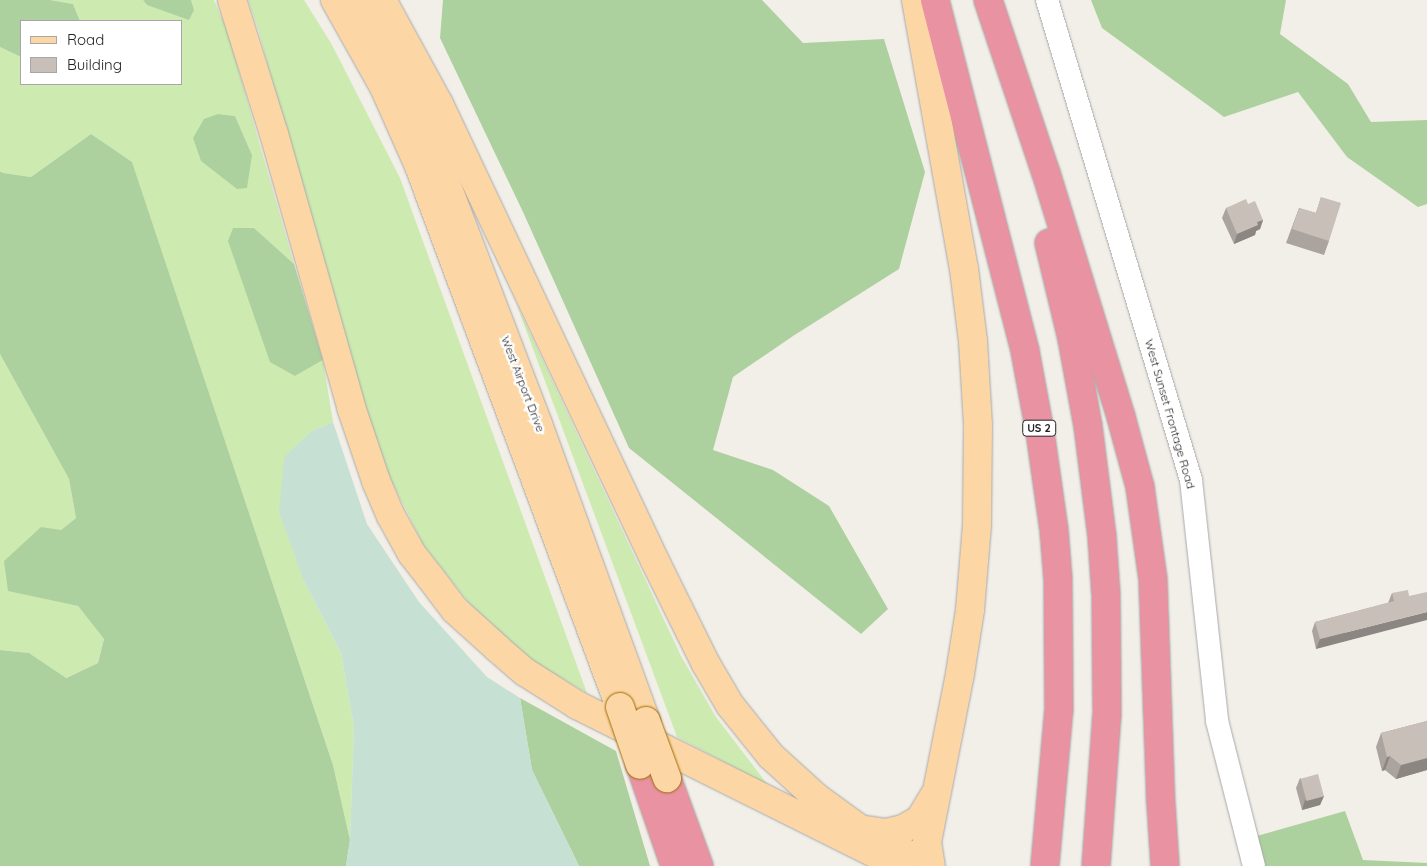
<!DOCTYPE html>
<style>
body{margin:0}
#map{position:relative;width:1427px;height:866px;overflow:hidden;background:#f2efe9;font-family:Quicksand,sans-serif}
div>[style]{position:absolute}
.grass>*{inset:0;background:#cdebb0}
.forest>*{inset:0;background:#add19e}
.wetland>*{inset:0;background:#c6e0d4}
.roads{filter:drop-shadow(0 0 1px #a9a9a9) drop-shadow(0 0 1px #a9a9a9)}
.minor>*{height:22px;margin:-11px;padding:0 11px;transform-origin:11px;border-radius:11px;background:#fff}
.major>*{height:28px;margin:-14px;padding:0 14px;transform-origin:14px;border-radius:14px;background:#fcd6a4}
.highway>*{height:28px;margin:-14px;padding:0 14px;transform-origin:14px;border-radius:14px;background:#e892a2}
.bridges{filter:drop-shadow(0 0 1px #a06b00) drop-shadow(0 0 1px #a06b00)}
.major-bridge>*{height:28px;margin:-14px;padding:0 14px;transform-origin:14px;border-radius:14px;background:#fcd6a4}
.wall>*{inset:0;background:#aba49e}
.shaded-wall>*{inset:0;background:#8b8681}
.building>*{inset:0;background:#c7bfb8;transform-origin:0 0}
span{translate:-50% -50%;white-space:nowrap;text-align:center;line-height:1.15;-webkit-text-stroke:5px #fff;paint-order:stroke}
.shield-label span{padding:1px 4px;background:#fff;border:1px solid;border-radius:4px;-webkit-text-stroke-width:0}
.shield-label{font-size:11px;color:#222;font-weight:700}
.street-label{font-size:12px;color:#222}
.legend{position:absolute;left:20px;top:20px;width:162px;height:65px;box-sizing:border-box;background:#fff;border:1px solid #a7a7a7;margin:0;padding:6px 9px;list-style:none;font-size:15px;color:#222}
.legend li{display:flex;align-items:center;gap:10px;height:25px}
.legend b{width:25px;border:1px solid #a7a7a7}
</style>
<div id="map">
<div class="grass">
<i style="clip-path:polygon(evenodd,50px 0,143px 0,147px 5px,194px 10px,191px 0,214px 0,227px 30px,294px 264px,254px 228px,295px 376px,323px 360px,333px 422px,312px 431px,304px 581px,341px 653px,354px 727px,350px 840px,333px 765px,132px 163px,91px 134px,31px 177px,3px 173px,0 170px,0 47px,21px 57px,21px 84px,181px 84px,181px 21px,80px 21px,73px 4px,50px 0,218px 114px,235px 116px,252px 155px,218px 114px)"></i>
<i style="clip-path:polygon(248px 0,304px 0,331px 43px,400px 178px,587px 693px,531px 660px,469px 603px,423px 544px,389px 476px,361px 400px,258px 29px)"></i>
<i style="clip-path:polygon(516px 303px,681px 656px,716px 717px,768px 785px,677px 737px)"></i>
<i style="clip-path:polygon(0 354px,69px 479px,76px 518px,61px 530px,8px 590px,78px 606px,104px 639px,98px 663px,65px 678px,29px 653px,0 650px)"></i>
</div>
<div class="forest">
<i style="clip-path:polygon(0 0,50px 0,73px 4px,80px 21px,21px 21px,21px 57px,0 47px)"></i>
<i style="clip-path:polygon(143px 0,191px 0,194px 10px,189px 20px,147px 5px)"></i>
<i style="clip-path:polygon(443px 0,762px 0,803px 43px,884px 39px,925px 172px,899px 269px,793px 336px,733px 377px,713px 450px,773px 470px,829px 506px,888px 609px,861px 634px,629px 448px,523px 212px,440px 38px)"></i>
<i style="clip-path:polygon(1091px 0,1286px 0,1280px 34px,1348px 84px,1371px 122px,1427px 120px,1427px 204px,1418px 207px,1347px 157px,1298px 92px,1224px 117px,1102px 28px)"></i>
<i style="clip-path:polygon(218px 114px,235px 116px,252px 155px,247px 188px,237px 189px,201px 161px,193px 138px,204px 119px)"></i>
<i style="clip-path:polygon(91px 134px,132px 162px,333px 765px,350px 840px,346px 866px,0 866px,0 650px,29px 653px,66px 678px,98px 663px,104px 639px,78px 606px,8px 591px,4px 561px,41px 527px,61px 530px,76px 518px,69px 479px,0 354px,0 171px,3px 173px,31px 177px)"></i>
<i style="clip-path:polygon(233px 228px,254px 228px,294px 264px,323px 360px,295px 376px,270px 362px,228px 241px)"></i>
<i style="clip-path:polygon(520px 698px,616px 751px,650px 866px,579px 866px,532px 770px)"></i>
<i style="clip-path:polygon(1345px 811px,1363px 860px,1427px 863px,1427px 866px,1261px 866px,1253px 837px)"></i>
</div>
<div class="wetland">
<i style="clip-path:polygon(333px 422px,367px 524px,419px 602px,487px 677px,520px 698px,532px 770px,579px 866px,346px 866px,350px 840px,354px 727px,341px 653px,304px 581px,279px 512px,284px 457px,312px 431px)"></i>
</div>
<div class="roads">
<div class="minor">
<i style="left:1047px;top:0;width:501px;rotate:73.3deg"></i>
<i style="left:1191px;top:480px;width:242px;rotate:83.8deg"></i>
<i style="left:1217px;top:721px;width:150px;rotate:75.7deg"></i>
</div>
<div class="major">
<i style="left:232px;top:0;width:140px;rotate:72.6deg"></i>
<i style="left:274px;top:134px;width:284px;rotate:74.2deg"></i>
<i style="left:351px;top:407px;width:78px;rotate:71.3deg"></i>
<i style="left:376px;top:481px;width:38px;rotate:67deg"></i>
<i style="left:391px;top:516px;width:43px;rotate:61.1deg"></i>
<i style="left:412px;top:554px;width:29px;rotate:52deg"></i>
<i style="left:430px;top:577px;width:41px;rotate:52.9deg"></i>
<i style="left:455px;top:610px;width:57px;rotate:42.1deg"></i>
<i style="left:497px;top:648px;width:37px;rotate:41deg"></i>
<i style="left:525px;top:672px;width:62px;rotate:32.4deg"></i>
<i style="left:577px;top:705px;width:361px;rotate:26.5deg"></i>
<i style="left:335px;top:0;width:100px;rotate:60.6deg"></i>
<i style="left:384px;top:87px;width:86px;rotate:66.1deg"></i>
<i style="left:419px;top:166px;width:577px;rotate:69.62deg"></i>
<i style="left:358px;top:0;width:80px;rotate:60.9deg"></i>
<i style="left:397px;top:70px;width:87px;rotate:65.5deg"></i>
<i style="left:433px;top:149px;width:294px;rotate:69.1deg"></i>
<i style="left:538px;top:424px;width:316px;rotate:70deg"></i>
<i style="left:382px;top:0;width:119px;rotate:61.3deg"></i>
<i style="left:439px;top:104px;width:505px;rotate:64.7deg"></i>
<i style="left:655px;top:561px;width:115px;rotate:63.7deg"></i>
<i style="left:706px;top:664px;width:48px;rotate:59.7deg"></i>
<i style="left:730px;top:705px;width:65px;rotate:51.2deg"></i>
<i style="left:771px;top:756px;width:61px;rotate:42.3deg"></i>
<i style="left:816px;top:797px;width:54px;rotate:36deg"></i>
<i style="left:860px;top:829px;width:79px;rotate:27.9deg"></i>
<i style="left:916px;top:0;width:273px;rotate:79.9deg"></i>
<i style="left:964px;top:269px;width:73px;rotate:82.9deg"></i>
<i style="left:973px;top:341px;width:85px;rotate:86.6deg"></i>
<i style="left:978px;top:426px;width:99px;rotate:90.6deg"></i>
<i style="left:977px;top:525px;width:85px;rotate:94.7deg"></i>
<i style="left:970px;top:610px;width:65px;rotate:98.9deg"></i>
<i style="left:960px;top:674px;width:171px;rotate:101.1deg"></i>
<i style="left:927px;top:842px;width:24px;rotate:81deg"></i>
<i style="left:866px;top:830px;width:20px;rotate:9deg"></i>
<i style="left:886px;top:833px;width:17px;rotate:-13deg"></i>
<i style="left:903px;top:829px;width:20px;rotate:-30deg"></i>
<i style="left:920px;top:819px;width:27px;rotate:-59deg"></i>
</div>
<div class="highway">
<i style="left:935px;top:0;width:362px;rotate:75.6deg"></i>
<i style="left:1025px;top:351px;width:82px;rotate:79.5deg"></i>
<i style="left:1040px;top:432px;width:99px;rotate:81.9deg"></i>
<i style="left:1054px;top:530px;width:50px;rotate:85.4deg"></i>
<i style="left:1058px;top:580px;width:128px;rotate:89.6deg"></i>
<i style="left:1059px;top:708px;width:159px;rotate:95.1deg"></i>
<i style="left:988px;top:0;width:182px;rotate:71.5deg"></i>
<i style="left:1046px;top:173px;width:255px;rotate:72.9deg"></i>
<i style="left:1121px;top:417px;width:73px;rotate:74.8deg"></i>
<i style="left:1140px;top:487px;width:94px;rotate:82deg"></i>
<i style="left:1153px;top:580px;width:224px;rotate:88deg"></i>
<i style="left:1161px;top:804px;width:62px;rotate:86.3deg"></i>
<i style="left:1049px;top:243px;width:99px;rotate:76.5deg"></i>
<i style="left:1072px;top:339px;width:88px;rotate:79.6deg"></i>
<i style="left:1088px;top:426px;width:112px;rotate:82.8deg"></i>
<i style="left:1102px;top:537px;width:59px;rotate:86.1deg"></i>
<i style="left:1106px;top:596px;width:117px;rotate:89.5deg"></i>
<i style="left:1107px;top:713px;width:153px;rotate:94.1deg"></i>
<i style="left:640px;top:765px;width:107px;rotate:70.9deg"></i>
<i style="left:667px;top:778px;width:94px;rotate:70deg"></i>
</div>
</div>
<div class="bridges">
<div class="major-bridge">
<i style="left:620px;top:707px;width:61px;rotate:71deg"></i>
<i style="left:646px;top:721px;width:61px;rotate:69.8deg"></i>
</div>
</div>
<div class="wall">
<i style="clip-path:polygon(1321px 197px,1329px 241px,1324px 255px,1286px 243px,1299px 208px,1316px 213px)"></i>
<i style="clip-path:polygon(1248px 204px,1263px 220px,1260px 229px,1256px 231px,1255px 235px,1234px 244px,1222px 218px,1226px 208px)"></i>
<i style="clip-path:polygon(1392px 593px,1409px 596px,1316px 649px,1312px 631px,1315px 622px,1388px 603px)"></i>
<i style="clip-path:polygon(1427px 721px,1427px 770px,1396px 779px,1385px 770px,1382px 771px,1376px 747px,1381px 733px)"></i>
<i style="clip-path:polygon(1300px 778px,1324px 796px,1320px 805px,1302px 810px,1296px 788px)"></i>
</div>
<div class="shaded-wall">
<i style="clip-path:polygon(1263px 220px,1260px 229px,1256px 231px,1255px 235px,1234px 244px,1237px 234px,1257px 222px)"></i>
<i style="clip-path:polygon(1427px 612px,1427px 620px,1316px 649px,1320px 639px)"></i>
<i style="clip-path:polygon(1390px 756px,1385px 770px,1382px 771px,1387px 757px)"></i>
<i style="clip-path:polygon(1427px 758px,1427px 770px,1396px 779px,1401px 765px)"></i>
<i style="clip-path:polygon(1324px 796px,1320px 805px,1302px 810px,1305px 800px)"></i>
</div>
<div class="building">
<i style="clip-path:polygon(1321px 197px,1341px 203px,1329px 241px,1292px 229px,1299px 208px,1316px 213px)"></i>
<i style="clip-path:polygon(1246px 199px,1248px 204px,1255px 201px,1263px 220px,1257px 222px,1258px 225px,1237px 234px,1226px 208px)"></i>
<i style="clip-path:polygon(1408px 590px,1409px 596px,1427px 592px,1427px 612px,1320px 639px,1315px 622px,1394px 601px,1392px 593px)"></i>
<i style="clip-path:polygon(1427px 721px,1427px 758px,1401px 765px,1390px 756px,1387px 757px,1381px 733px)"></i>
<i style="left:1318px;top:774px;width:23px;height:18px;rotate:75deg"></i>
</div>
<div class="shield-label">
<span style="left:1039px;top:428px">US 2</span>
</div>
<div class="street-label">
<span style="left:523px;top:384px;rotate:69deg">West Airport Drive</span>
<span style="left:1170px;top:414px;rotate:74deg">West Sunset Frontage Road</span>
</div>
<ul class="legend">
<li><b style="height:6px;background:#fcd6a4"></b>Road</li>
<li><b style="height:14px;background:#c7bfb8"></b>Building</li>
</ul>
</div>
